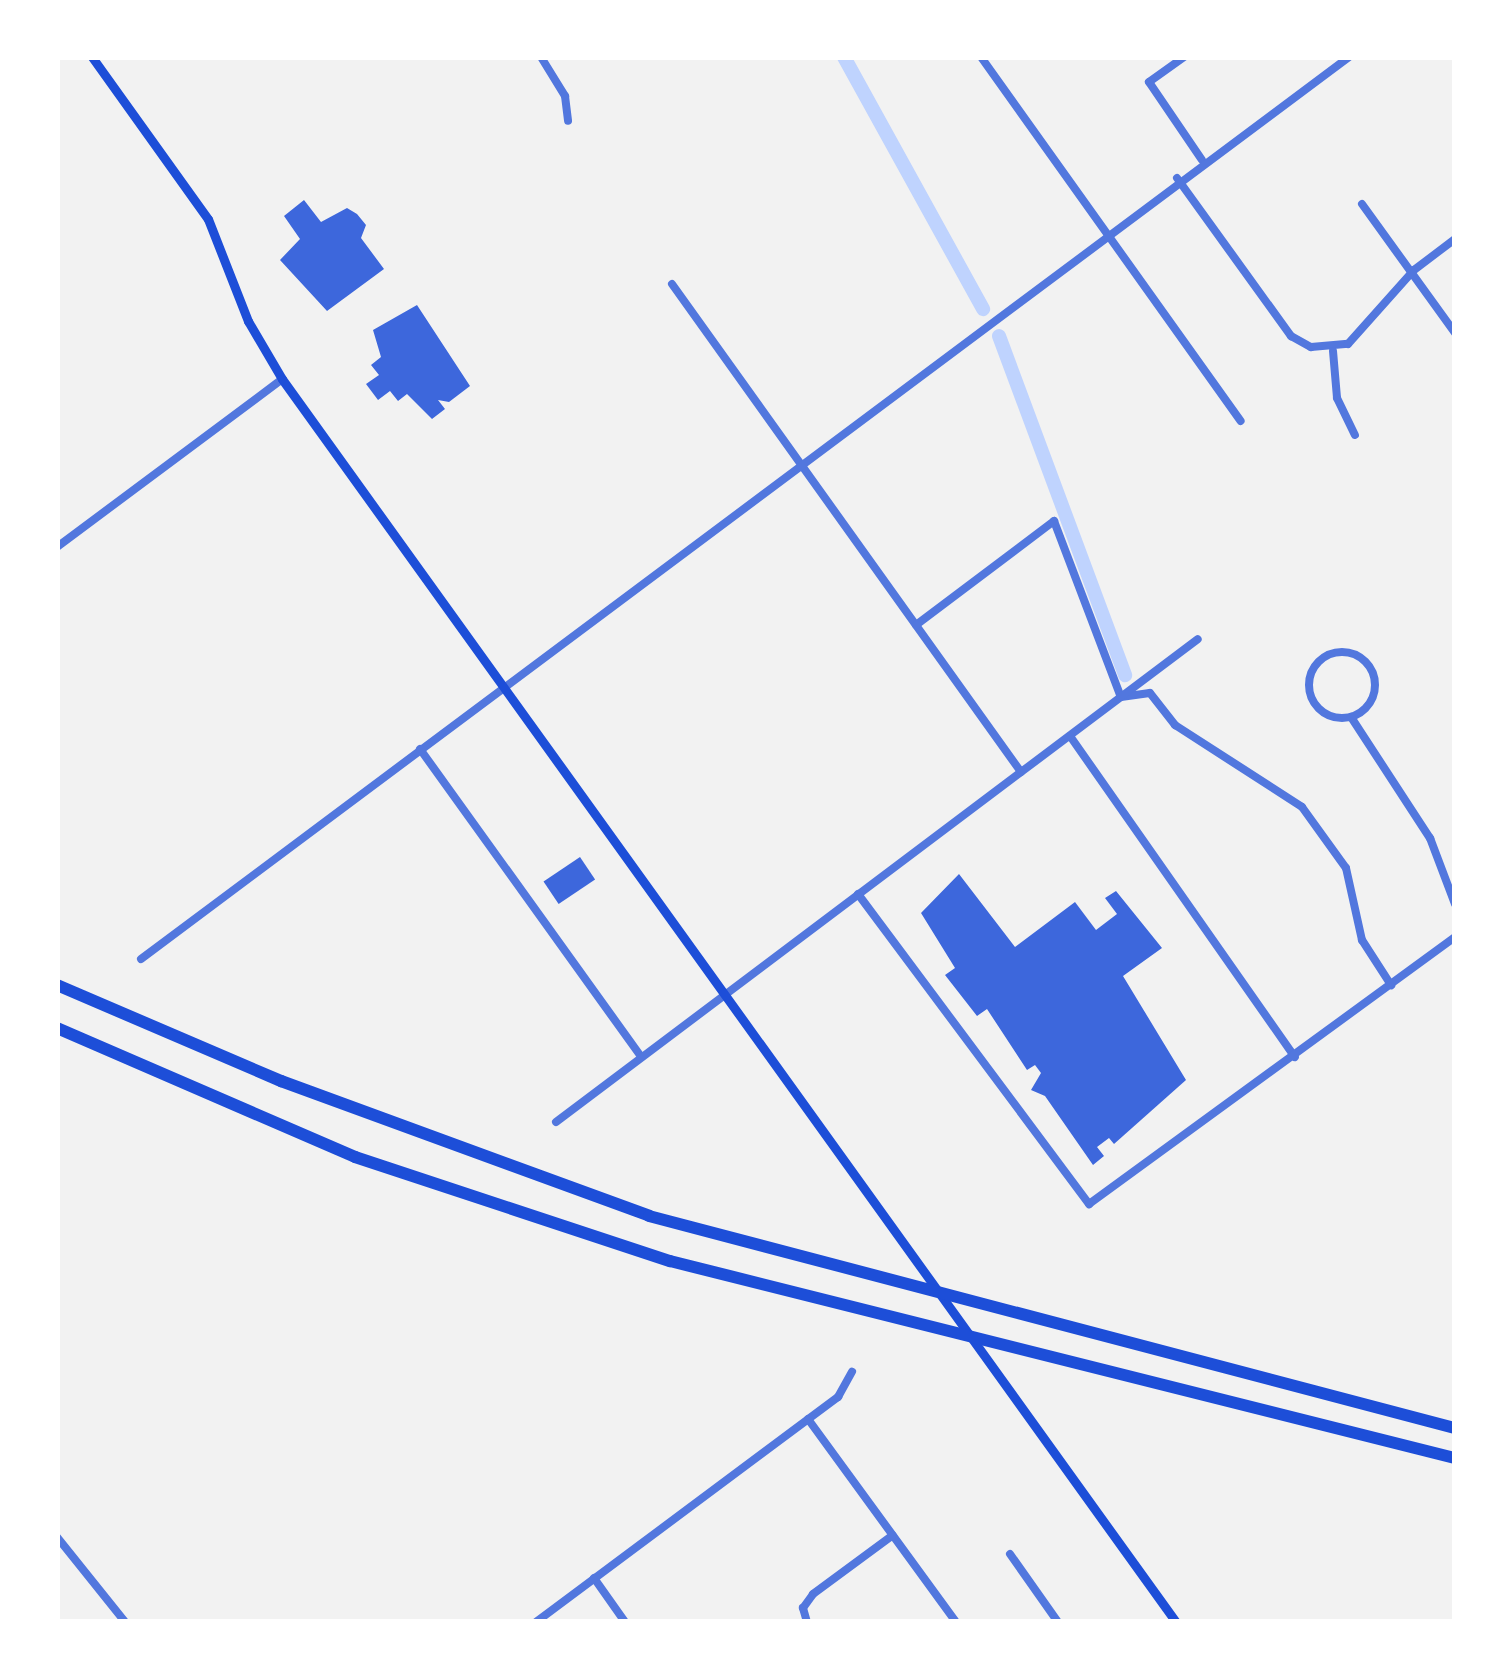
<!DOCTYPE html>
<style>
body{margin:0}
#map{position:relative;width:1512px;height:1679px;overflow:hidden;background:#f2f2f2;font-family:"IBM Plex Serif",serif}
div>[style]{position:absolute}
.canal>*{height:14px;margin:-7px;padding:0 7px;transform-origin:7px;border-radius:7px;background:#bfd3fe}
.building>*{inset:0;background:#3d67dc;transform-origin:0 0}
.minor>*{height:8px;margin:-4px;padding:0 4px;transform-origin:4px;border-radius:4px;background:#5277de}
.minor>.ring{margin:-4px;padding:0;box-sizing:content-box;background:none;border:8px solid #5277de;border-radius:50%}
.secondary>*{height:9px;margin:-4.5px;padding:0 4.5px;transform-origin:4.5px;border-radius:4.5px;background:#1d4ed8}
.motorway>*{height:12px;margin:-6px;padding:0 6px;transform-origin:6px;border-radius:6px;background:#1d4ed8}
span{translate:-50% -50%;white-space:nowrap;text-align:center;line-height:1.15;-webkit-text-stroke:12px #fff;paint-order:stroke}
.frame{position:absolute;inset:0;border:60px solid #fff;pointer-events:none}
</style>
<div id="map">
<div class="canal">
<i style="left:844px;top:57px;width:288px;rotate:61.1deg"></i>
<i style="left:999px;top:336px;width:362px;rotate:69.6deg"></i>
</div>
<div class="building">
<i style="clip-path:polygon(304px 200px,321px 222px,347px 208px,357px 214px,366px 225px,361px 238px,384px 269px,327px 311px,280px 260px,300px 239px,284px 216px)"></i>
<i style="clip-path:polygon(417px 305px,470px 386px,449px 402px,438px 400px,445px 409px,432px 419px,407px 394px,398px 401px,390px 391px,378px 400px,366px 384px,379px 375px,371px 365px,381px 357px,373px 330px)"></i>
<i style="left:580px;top:857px;width:27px;height:44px;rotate:56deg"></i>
<i style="clip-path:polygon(959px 874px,1015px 947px,1075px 902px,1096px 930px,1117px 914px,1105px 898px,1116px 891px,1162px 948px,1123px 976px,1186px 1080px,1114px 1144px,1109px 1138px,1097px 1147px,1104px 1156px,1093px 1165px,1045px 1096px,1031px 1090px,1041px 1073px,1035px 1065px,1027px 1070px,987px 1009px,977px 1016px,945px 975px,955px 968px,921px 913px)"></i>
</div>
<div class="minor">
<i style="left:541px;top:57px;width:46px;rotate:58.4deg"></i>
<i style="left:565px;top:96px;width:25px;rotate:83deg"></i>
<i style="left:981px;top:57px;width:447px;rotate:54.5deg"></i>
<i style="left:1184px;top:57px;width:43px;rotate:144.5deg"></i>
<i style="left:1149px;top:82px;width:94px;rotate:55.8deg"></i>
<i style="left:1177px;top:178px;width:195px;rotate:54.2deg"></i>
<i style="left:1291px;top:336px;width:23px;rotate:29deg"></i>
<i style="left:1311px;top:347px;width:37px;rotate:-5deg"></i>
<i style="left:1348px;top:344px;width:99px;rotate:-48.3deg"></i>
<i style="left:1414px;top:270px;width:51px;rotate:-37.1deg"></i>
<i style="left:1362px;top:204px;width:159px;rotate:54.2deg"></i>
<i style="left:672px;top:284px;width:600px;rotate:54.43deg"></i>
<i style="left:1333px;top:351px;width:47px;rotate:85.1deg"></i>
<i style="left:1337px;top:398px;width:41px;rotate:64.1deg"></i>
<i style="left:57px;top:547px;width:281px;rotate:-36.7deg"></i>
<i style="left:916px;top:625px;width:173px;rotate:-37deg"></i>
<i style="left:1054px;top:521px;width:188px;rotate:69.2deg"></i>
<i style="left:1121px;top:697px;width:29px;rotate:-8deg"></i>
<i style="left:1150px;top:693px;width:41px;rotate:52deg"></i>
<i style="left:1175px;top:725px;width:151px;rotate:32.8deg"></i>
<i style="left:1302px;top:807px;width:75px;rotate:54.2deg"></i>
<i style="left:1346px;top:868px;width:74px;rotate:77.5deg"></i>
<i style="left:1362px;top:940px;width:54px;rotate:57.2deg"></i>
<i class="ring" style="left:1309px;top:652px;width:58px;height:58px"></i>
<i style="left:1351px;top:717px;width:145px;rotate:56.9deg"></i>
<i style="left:1430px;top:838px;width:71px;rotate:69.3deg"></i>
<i style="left:1070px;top:736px;width:392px;rotate:55deg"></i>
<i style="left:420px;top:749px;width:379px;rotate:54.3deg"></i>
<i style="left:858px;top:894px;width:387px;rotate:53.3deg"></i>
<i style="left:1089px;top:1204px;width:453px;rotate:-36.1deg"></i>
<i style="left:141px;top:959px;width:1508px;rotate:-36.75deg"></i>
<i style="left:556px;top:1122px;width:803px;rotate:-36.96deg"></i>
<i style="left:808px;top:1419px;width:251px;rotate:53.9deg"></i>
<i style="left:57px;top:1537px;width:109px;rotate:51.3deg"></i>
<i style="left:1010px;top:1554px;width:83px;rotate:54.8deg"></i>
<i style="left:594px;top:1578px;width:54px;rotate:54.8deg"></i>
<i style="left:536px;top:1622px;width:377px;rotate:-36.7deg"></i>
<i style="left:838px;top:1397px;width:29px;rotate:-61deg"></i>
<i style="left:807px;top:1622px;width:15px;rotate:-106deg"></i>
<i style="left:803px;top:1608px;width:17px;rotate:-54deg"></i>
<i style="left:813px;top:1594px;width:99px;rotate:-36.4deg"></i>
</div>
<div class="secondary">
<i style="left:92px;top:57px;width:199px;rotate:54.4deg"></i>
<i style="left:208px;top:219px;width:110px;rotate:68.6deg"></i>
<i style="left:248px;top:321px;width:67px;rotate:59.6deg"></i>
<i style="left:282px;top:379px;width:1531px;rotate:54.28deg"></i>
</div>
<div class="motorway">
<i style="left:57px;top:985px;width:244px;rotate:23.2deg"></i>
<i style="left:281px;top:1081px;width:392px;rotate:20.1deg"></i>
<i style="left:649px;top:1216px;width:833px;rotate:14.74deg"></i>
<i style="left:57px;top:1028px;width:325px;rotate:23.4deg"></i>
<i style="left:355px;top:1157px;width:332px;rotate:18.3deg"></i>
<i style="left:670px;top:1261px;width:809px;rotate:14.09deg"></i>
</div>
<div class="frame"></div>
</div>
